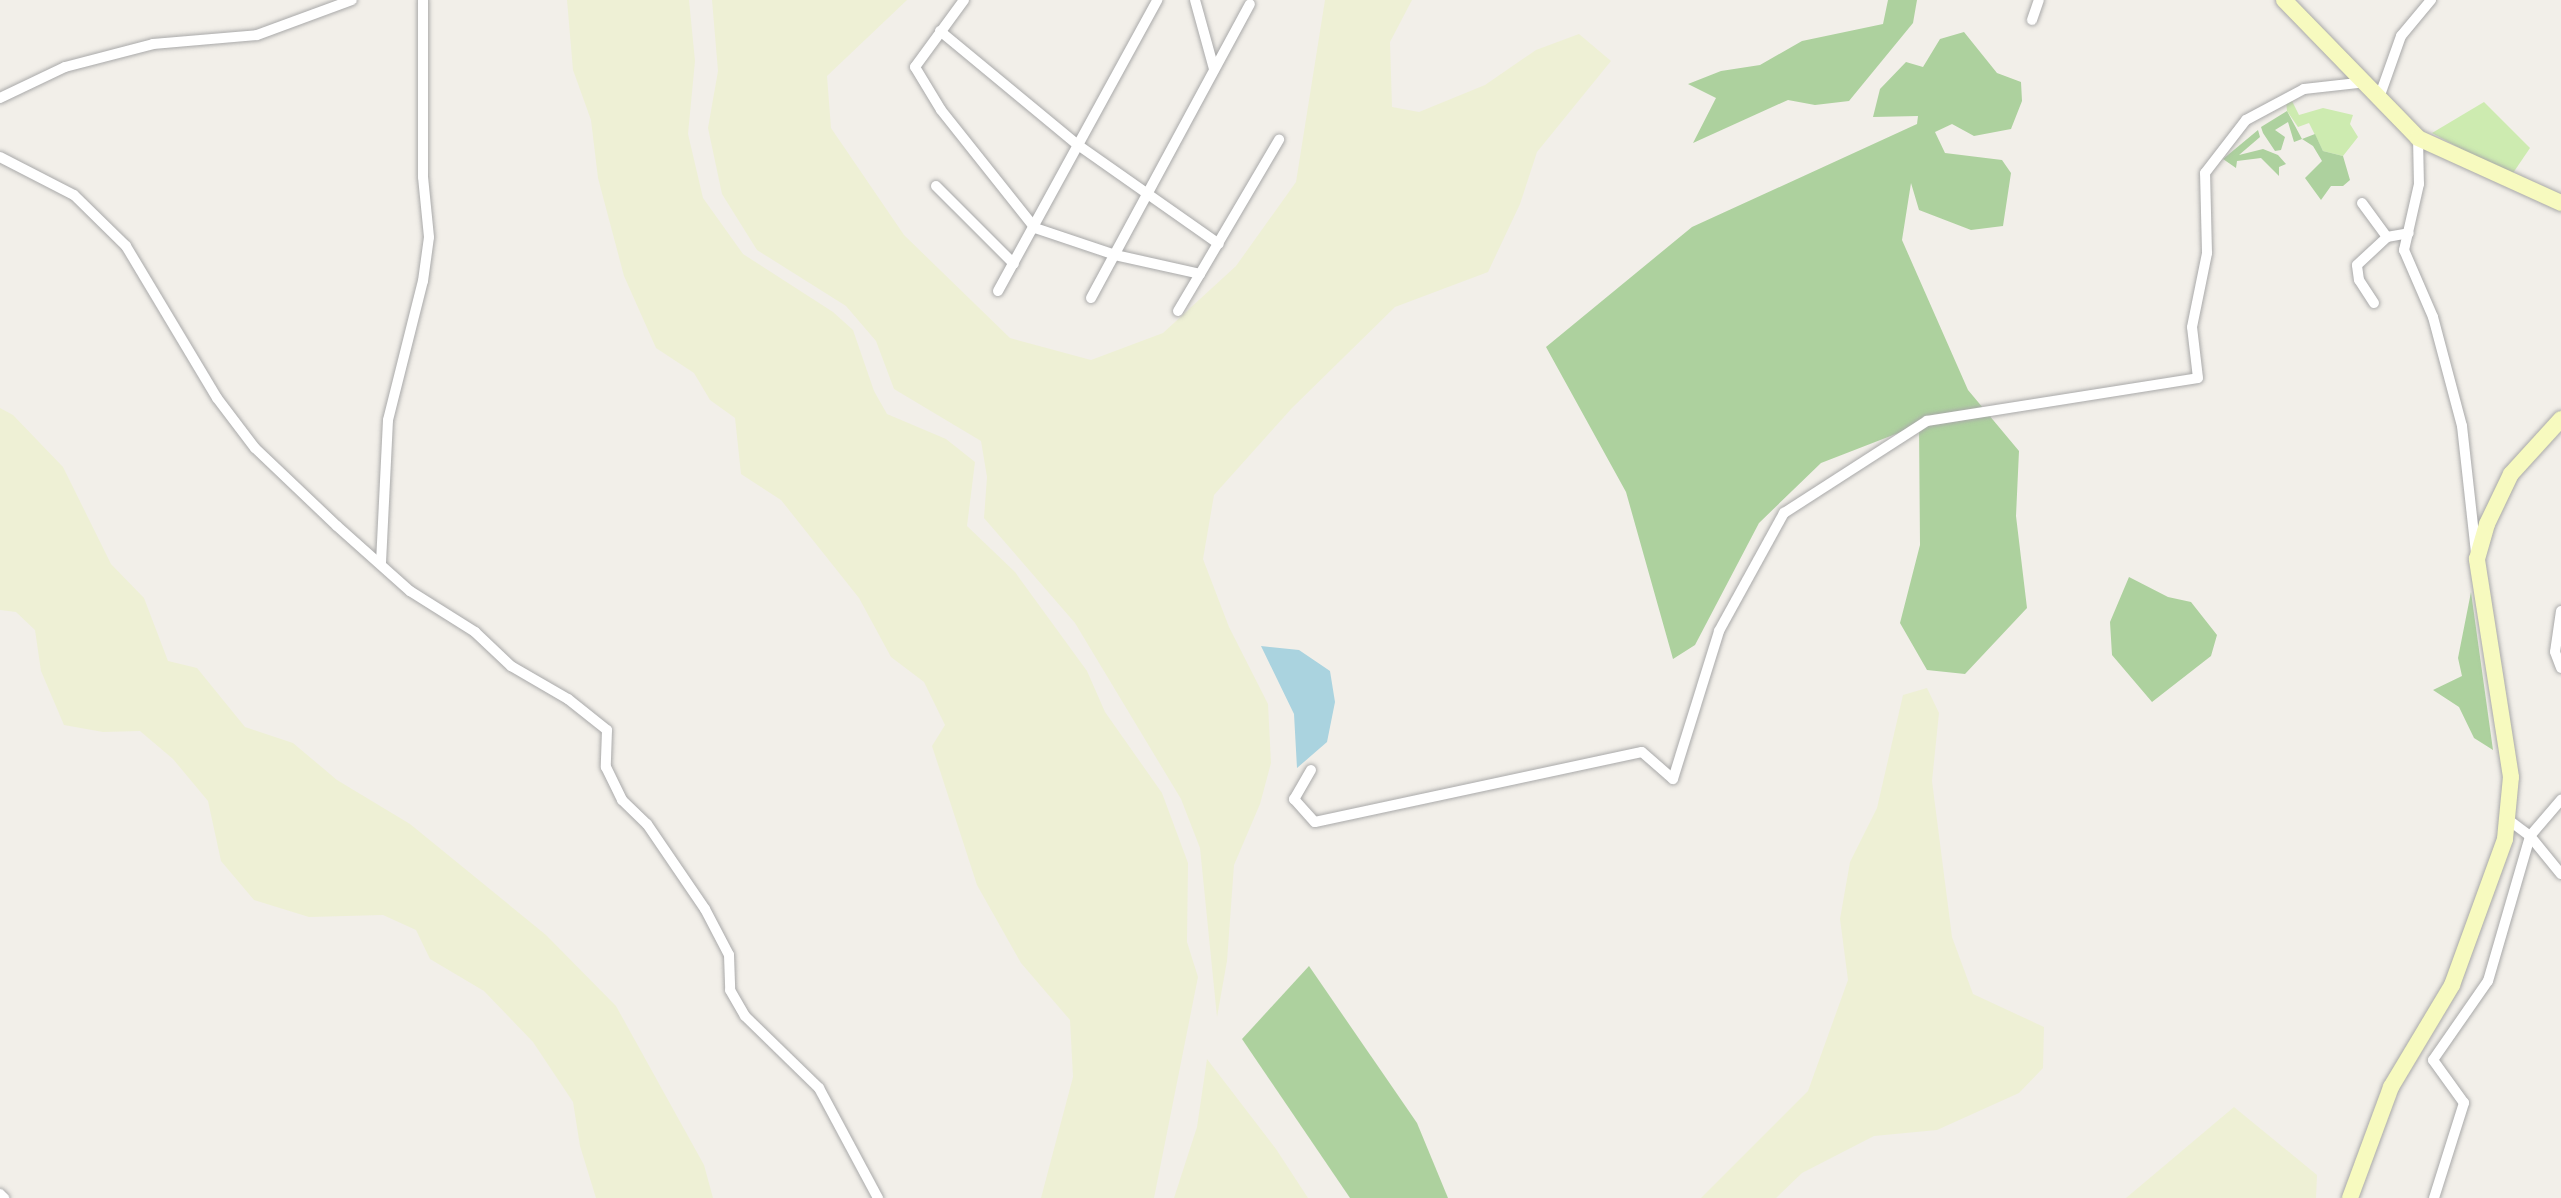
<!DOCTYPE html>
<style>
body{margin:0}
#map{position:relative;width:2561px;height:1198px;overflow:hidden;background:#f2efe9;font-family:"Asap Condensed",sans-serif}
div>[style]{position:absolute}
.farmland>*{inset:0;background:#eef0d5}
.grass>*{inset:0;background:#cdebb0}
.forest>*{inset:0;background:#add19e}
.water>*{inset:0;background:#aad3df}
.roads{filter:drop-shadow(0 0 2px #a9a9a9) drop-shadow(0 0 2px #a9a9a9)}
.street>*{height:10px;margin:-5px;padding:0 5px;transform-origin:5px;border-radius:5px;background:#fff}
.secondary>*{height:16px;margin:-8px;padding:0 8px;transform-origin:8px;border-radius:8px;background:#f7fabf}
span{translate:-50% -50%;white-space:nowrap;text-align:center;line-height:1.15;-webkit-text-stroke:7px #fff;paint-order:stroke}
</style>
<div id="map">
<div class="farmland">
<i style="clip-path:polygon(567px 0,689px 0,695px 61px,688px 134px,703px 198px,743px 254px,833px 312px,853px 330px,874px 391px,887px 414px,946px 439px,975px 462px,967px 526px,1015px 572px,1087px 671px,1105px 712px,1162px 793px,1188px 863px,1187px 942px,1198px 977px,1154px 1198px,1041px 1198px,1073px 1077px,1070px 1020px,1021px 963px,977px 885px,932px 746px,945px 725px,924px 682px,891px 657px,859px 598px,781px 500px,741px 474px,735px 418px,710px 400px,694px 373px,656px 348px,624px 276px,598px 178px,591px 120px,573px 70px)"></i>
<i style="clip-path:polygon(712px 0,907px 0,827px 76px,831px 128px,904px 235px,1010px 338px,1091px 360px,1163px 333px,1236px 266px,1296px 182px,1325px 0,1412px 0,1390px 42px,1392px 107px,1419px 112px,1485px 85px,1536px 50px,1579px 34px,1611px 61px,1537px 152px,1520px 204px,1488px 272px,1395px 307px,1292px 408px,1214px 495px,1203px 559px,1229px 627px,1268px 704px,1271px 763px,1260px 804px,1234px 865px,1227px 961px,1217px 1017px,1200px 848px,1181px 799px,1075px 623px,984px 518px,987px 477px,981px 441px,894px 389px,876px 341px,846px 306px,757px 250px,722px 194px,708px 128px,718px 71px)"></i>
<i style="clip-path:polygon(0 408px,13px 415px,63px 467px,111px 564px,144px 598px,168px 661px,197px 668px,245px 727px,293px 743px,337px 780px,410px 824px,546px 935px,616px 1006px,704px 1165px,713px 1198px,596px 1198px,580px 1146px,573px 1102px,533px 1042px,484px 991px,430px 959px,416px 930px,383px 915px,309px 917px,254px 900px,221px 861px,208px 801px,173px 759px,140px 731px,103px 732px,64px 725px,41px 671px,35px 630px,16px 612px,0 610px)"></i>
<i style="clip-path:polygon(1927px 688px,1939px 713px,1932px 781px,1952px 937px,1973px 994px,2044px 1027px,2043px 1068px,2019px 1093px,1937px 1130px,1874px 1136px,1802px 1173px,1776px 1198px,1701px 1198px,1808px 1091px,1848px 980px,1840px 919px,1850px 862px,1877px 808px,1903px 695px)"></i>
<i style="clip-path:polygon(1207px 1059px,1276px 1149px,1308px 1198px,1174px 1198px,1197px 1127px)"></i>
<i style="clip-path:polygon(2234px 1107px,2317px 1175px,2316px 1198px,2126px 1198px)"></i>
</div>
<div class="grass">
<i style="clip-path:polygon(2291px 99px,2299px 115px,2323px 108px,2353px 115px,2350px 124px,2358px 137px,2343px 156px,2323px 151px,2309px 123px,2298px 127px,2287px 111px,2286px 101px)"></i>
<i style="clip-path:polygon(2484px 102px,2530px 148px,2511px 176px,2432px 133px)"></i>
</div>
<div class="forest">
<i style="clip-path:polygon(1888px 0,1917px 0,1913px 23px,1849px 101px,1815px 105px,1788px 100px,1693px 143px,1716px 98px,1688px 84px,1721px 71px,1760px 65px,1802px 41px,1883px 24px)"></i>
<i style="clip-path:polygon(1964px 32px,1997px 73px,2021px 82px,2022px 101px,2011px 129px,1974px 136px,1952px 124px,1935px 132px,1945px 153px,2002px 160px,2011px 173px,2003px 226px,1971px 230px,1919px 210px,1911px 183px,1902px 240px,1968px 390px,2019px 451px,2016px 516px,2027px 608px,1965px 674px,1927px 670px,1900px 623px,1920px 545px,1919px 425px,1821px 463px,1759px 523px,1695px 645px,1673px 659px,1626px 492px,1546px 347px,1692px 227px,1917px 124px,1918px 116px,1873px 117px,1880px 89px,1906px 62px,1923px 67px,1940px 39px)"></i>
<i style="clip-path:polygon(2287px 111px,2302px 139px,2315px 134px,2323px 151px,2343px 156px,2350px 180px,2343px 186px,2331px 186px,2321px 200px,2305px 178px,2322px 161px,2313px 146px,2302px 139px,2294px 142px,2288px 122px,2275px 130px,2285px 137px,2281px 150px,2275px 151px,2263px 133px,2261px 127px)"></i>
<i style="clip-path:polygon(2258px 130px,2260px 137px,2239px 155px,2263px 149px,2278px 155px,2286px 164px,2279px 167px,2279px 176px,2261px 158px,2237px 161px,2236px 168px,2223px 159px)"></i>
<i style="clip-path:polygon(2129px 577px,2168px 597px,2191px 602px,2217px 635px,2211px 656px,2152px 702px,2112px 655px,2110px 622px)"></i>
<i style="clip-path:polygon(2471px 592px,2493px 750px,2474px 738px,2459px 707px,2433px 690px,2462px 676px,2458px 658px)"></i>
<i style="clip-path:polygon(1309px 966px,1417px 1123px,1448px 1198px,1350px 1198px,1242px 1039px)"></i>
</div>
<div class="water">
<i style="clip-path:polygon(1261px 646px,1299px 650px,1330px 671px,1335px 702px,1327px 742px,1297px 768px,1294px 714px)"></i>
</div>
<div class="roads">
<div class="street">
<i style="left:964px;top:0;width:83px;rotate:126.2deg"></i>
<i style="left:915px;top:67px;width:50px;rotate:58.8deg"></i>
<i style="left:941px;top:110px;width:151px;rotate:51.5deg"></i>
<i style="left:1035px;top:228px;width:84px;rotate:18.6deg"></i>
<i style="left:1115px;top:255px;width:87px;rotate:12.6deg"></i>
<i style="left:1200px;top:274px;width:156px;rotate:-59.5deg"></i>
<i style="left:1195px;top:0;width:72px;rotate:74.6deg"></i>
<i style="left:2032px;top:20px;width:21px;rotate:-71deg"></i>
<i style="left:940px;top:31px;width:179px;rotate:39.6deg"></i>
<i style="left:1078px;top:145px;width:172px;rotate:35.1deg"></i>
<i style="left:2380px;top:95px;width:63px;rotate:-70.4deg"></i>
<i style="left:2401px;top:36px;width:47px;rotate:-50.2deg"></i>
<i style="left:0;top:98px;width:72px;rotate:-25.5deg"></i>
<i style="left:65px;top:67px;width:91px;rotate:-14.6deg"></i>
<i style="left:153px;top:44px;width:104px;rotate:-4.9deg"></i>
<i style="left:257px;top:35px;width:101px;rotate:-20.2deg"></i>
<i style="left:2418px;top:138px;width:46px;rotate:88.8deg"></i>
<i style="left:2419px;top:184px;width:68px;rotate:102.8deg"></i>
<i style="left:2404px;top:250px;width:73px;rotate:66.6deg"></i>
<i style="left:2433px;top:317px;width:113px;rotate:75.1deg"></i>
<i style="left:2462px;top:426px;width:128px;rotate:83.7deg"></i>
<i style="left:0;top:157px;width:83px;rotate:27.2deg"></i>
<i style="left:74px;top:195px;width:73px;rotate:44.4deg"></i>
<i style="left:126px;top:246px;width:177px;rotate:59.1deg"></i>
<i style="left:217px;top:398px;width:63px;rotate:52.8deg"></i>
<i style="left:255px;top:448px;width:113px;rotate:43.6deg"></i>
<i style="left:337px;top:526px;width:98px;rotate:41.7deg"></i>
<i style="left:410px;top:591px;width:77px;rotate:32.2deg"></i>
<i style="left:475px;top:632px;width:50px;rotate:43.4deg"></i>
<i style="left:511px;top:666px;width:66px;rotate:30.1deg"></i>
<i style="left:568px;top:699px;width:50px;rotate:38.5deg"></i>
<i style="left:607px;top:730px;width:37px;rotate:92deg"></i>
<i style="left:606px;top:767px;width:37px;rotate:64deg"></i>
<i style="left:622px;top:800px;width:35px;rotate:44deg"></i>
<i style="left:647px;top:824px;width:103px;rotate:55.7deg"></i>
<i style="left:705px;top:909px;width:52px;rotate:62.4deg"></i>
<i style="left:729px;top:955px;width:35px;rotate:88deg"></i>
<i style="left:730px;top:990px;width:30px;rotate:60deg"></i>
<i style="left:745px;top:1016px;width:103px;rotate:44.2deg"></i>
<i style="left:819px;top:1088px;width:125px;rotate:61.8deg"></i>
<i style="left:936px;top:186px;width:110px;rotate:45deg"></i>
<i style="left:2362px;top:203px;width:42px;rotate:53.7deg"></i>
<i style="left:2387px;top:237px;width:22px;rotate:-10deg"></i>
<i style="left:998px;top:291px;width:332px;rotate:-61.3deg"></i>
<i style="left:1091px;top:298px;width:334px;rotate:-61.6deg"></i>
<i style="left:2374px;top:303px;width:27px;rotate:-123deg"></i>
<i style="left:2359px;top:280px;width:15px;rotate:-98deg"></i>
<i style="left:2357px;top:265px;width:41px;rotate:-43deg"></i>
<i style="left:1178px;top:311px;width:43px;rotate:-59.3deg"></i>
<i style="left:381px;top:563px;width:143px;rotate:-87.2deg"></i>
<i style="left:388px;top:420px;width:143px;rotate:-75.9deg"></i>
<i style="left:423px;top:281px;width:44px;rotate:-82.2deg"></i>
<i style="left:429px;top:237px;width:60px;rotate:-95.7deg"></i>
<i style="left:423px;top:177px;width:177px;rotate:-90deg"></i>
<i style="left:2561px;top:611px;width:41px;rotate:98.3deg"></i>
<i style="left:2555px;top:652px;width:17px;rotate:69deg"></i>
<i style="left:1311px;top:770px;width:34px;rotate:120deg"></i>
<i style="left:1294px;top:799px;width:31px;rotate:48deg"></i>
<i style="left:1315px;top:822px;width:334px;rotate:-12.1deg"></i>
<i style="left:1642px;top:752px;width:41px;rotate:41.1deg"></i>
<i style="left:1673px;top:779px;width:155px;rotate:-72.7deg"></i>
<i style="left:1719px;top:631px;width:135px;rotate:-61.2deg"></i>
<i style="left:1784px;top:513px;width:170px;rotate:-32.8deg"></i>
<i style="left:1927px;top:421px;width:274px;rotate:-9deg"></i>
<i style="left:2198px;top:378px;width:51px;rotate:-96.7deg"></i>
<i style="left:2192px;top:327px;width:76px;rotate:-78.5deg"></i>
<i style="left:2207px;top:253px;width:80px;rotate:-91.4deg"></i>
<i style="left:2205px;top:173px;width:67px;rotate:-52.3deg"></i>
<i style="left:2246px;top:120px;width:66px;rotate:-28.1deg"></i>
<i style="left:2304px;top:89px;width:63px;rotate:-6.3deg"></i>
<i style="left:2510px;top:821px;width:25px;rotate:37deg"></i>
<i style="left:2530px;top:836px;width:49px;rotate:50.8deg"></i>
<i style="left:0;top:1194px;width:6px;rotate:45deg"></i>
<i style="left:2434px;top:1198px;width:100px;rotate:-72.5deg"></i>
<i style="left:2464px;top:1103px;width:53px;rotate:-125.8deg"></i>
<i style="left:2433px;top:1060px;width:96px;rotate:-55.2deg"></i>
<i style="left:2488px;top:981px;width:151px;rotate:-73.8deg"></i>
<i style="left:2530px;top:836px;width:48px;rotate:-49.3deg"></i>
</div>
<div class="secondary">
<i style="left:2284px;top:0;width:192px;rotate:45.8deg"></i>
<i style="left:2418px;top:138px;width:157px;rotate:24.4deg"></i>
<i style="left:2350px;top:1198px;width:118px;rotate:-69.7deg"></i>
<i style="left:2391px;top:1087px;width:119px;rotate:-59.1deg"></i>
<i style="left:2452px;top:985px;width:155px;rotate:-70deg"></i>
<i style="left:2505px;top:839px;width:62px;rotate:-84.5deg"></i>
<i style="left:2511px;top:777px;width:221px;rotate:-98.9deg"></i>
<i style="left:2477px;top:559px;width:36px;rotate:-74deg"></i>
<i style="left:2487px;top:524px;width:55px;rotate:-64.4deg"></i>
<i style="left:2511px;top:474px;width:74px;rotate:-47.7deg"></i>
</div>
</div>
</div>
